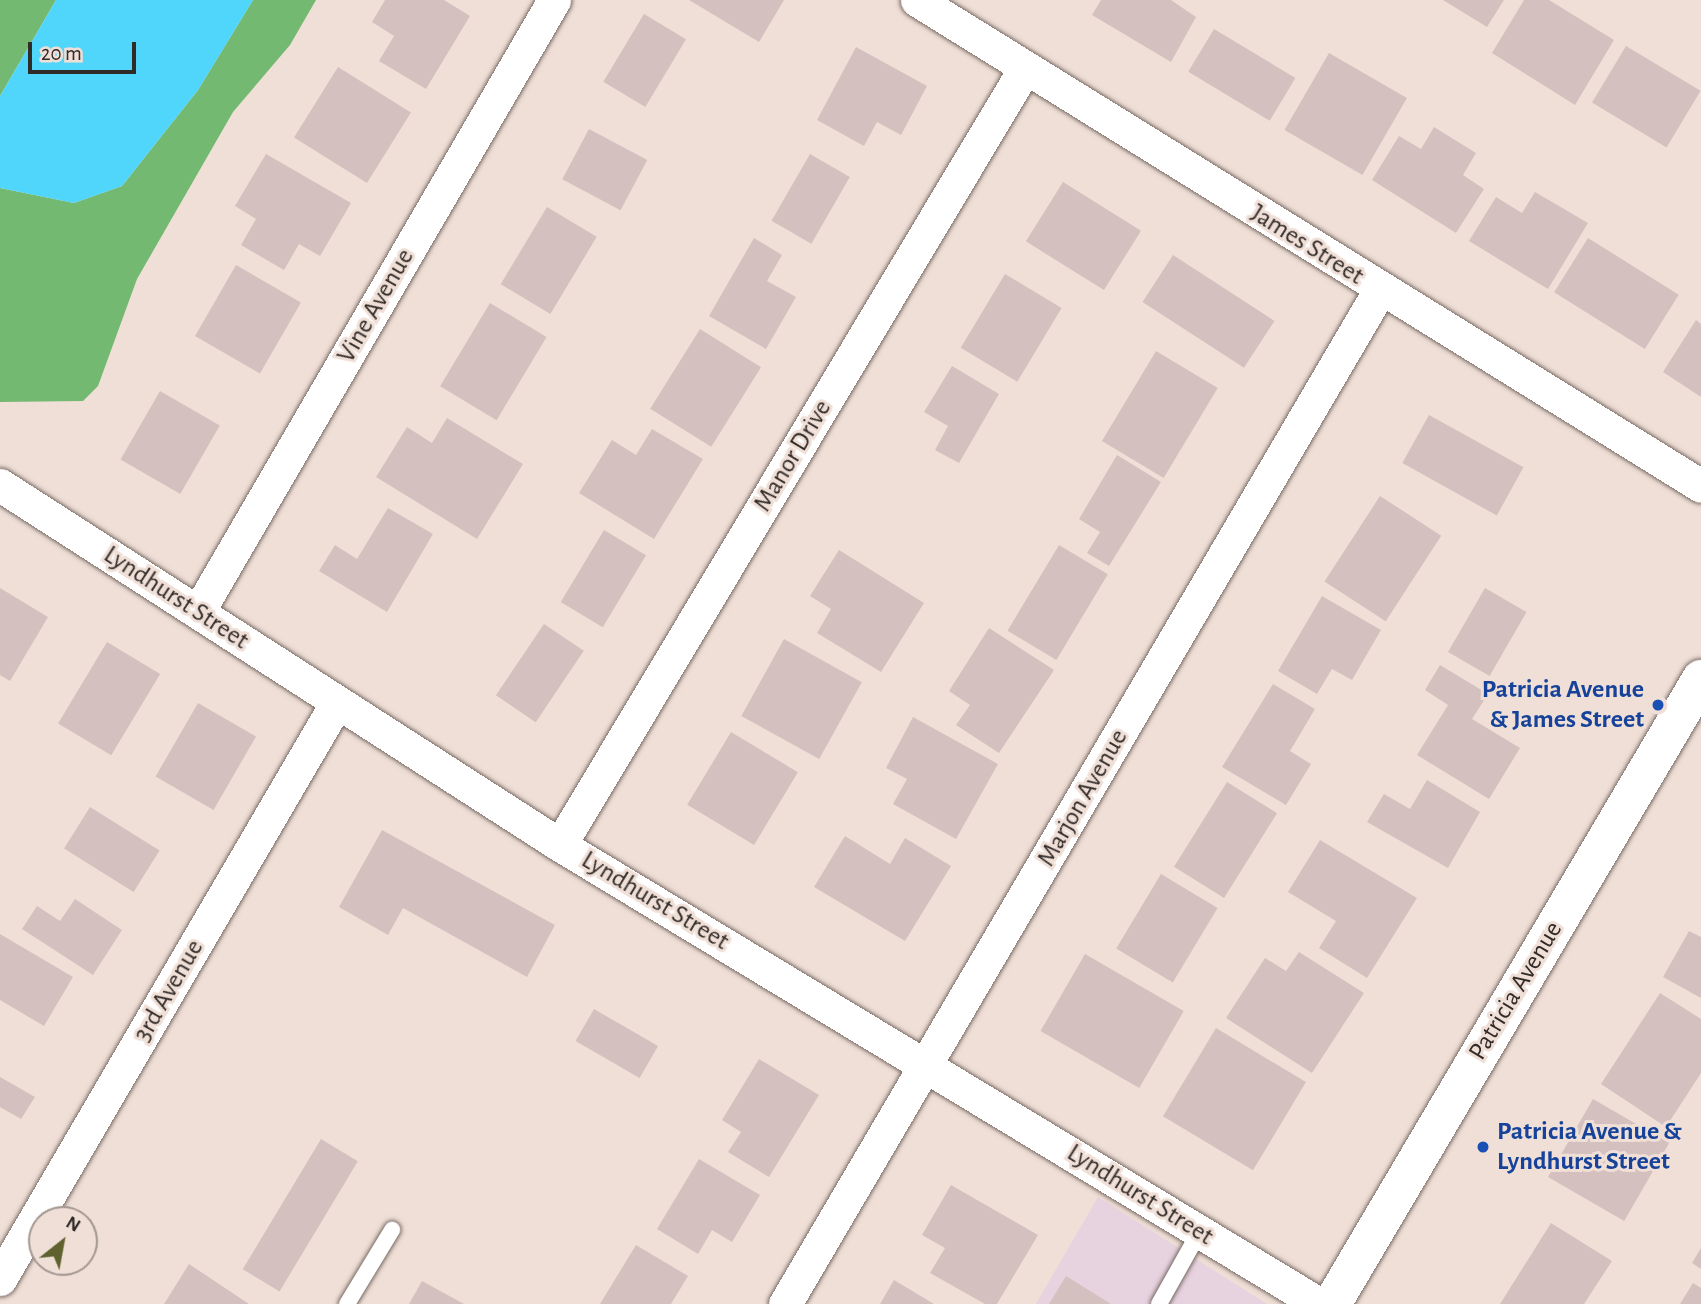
<!DOCTYPE html>
<style>
body{margin:0}
#map{position:relative;width:1701px;height:1304px;overflow:hidden;background:#efdfd7;font-family:"Alegreya Sans",sans-serif}
div>[style]{position:absolute}
.commercial>*{inset:0;background:#e7d2e0}
.forest>*{inset:0;background:#73b971}
.water>*{inset:0;background:#51d6fb}
.building>*{inset:0;background:#d4c1bf;transform-origin:0 0}
.roads{filter:drop-shadow(0 0 2px #786a63) drop-shadow(0 0 2px #786a63)}
.service>*{height:16px;margin:-8px;padding:0 8px;transform-origin:8px;border-radius:8px;background:#fff}
.minor>*{height:33px;margin:-16.5px;padding:0 16.5px;transform-origin:16.5px;border-radius:16.5px;background:#fff}
.tertiary>*{height:38px;margin:-19px;padding:0 19px;transform-origin:19px;border-radius:19px;background:#fff}
.dots>*{width:19px;height:19px;translate:-50% -50%;box-sizing:border-box;border:4px solid #efdfd7;border-radius:50%}
span{translate:-50% -50%;white-space:nowrap;text-align:center;line-height:1.15;-webkit-text-stroke:6px #efdfd7;paint-order:stroke}
.street-label{font-size:26px;color:#312b28}
.transit-label{font-size:26px;color:#164399;font-weight:700}
.right{translate:-100% -50%;text-align:right}
.left{translate:0 -50%;text-align:left}
.north{position:absolute;left:28px;top:1206px;width:70px;height:70px;box-sizing:border-box;background:#efdfd7;border:2px solid #a39791;border-radius:50%;rotate:31deg;font-size:19px;font-weight:700;line-height:28px;text-align:center;color:#312b28}
.north::after{content:'';display:block;margin:auto;width:24px;height:32px;background:#5f612e;clip-path:polygon(50% 0,100% 100%,50% 72%,0 100%)}
.scale{position:absolute;left:28px;top:42px;width:108px;height:32px;box-sizing:border-box;border:4px solid #312b28;border-top:0;padding-left:9px;font-size:21px;line-height:24px;white-space:nowrap;color:#312b28;-webkit-text-stroke:5px #efdfd7;paint-order:stroke}
</style>
<div id="map">
<div class="commercial">
<i style="clip-path:polygon(1098px 1197px,1267px 1304px,1036px 1304px)"></i>
</div>
<div class="forest">
<i style="clip-path:polygon(0 0,56px 0,0 96px)"></i>
<i style="clip-path:polygon(253px 0,316px 0,290px 45px,233px 112px,137px 279px,98px 386px,83px 401px,0 402px,0 188px,74px 203px,122px 186px,198px 90px)"></i>
</div>
<div class="water">
<i style="clip-path:polygon(56px 0,253px 0,198px 90px,122px 186px,74px 203px,0 188px,0 96px)"></i>
</div>
<div class="building">
<i style="clip-path:polygon(385px 0,444px 0,470px 16px,426px 89px,379px 61px,394px 36px,372px 22px)"></i>
<i style="clip-path:polygon(689px 0,784px 0,759px 42px)"></i>
<i style="clip-path:polygon(1101px 0,1171px 0,1196px 17px,1171px 62px,1092px 15px)"></i>
<i style="clip-path:polygon(1443px 0,1504px 0,1487px 27px)"></i>
<i style="clip-path:polygon(1524px 0,1549px 0,1614px 40px,1575px 105px,1492px 53px)"></i>
<i style="left:644px;top:14px;width:49px;height:79px;rotate:31deg"></i>
<i style="left:1214px;top:29px;width:95px;height:50px;rotate:31deg"></i>
<i style="left:1626px;top:46px;width:87px;height:66px;rotate:31deg"></i>
<i style="clip-path:polygon(856px 47px,927px 86px,901px 135px,877px 122px,864px 146px,817px 120px)"></i>
<i style="left:1329px;top:53px;width:90px;height:89px;rotate:30deg"></i>
<i style="left:338px;top:67px;width:86px;height:83px;rotate:32deg"></i>
<i style="clip-path:polygon(1434px 127px,1476px 153px,1463px 175px,1484px 189px,1456px 233px,1372px 180px,1399px 136px,1421px 149px)"></i>
<i style="left:589px;top:129px;width:66px;height:57px;rotate:28deg"></i>
<i style="clip-path:polygon(266px 154px,351px 203px,320px 256px,299px 244px,284px 270px,241px 245px,256px 219px,235px 206px)"></i>
<i style="left:810px;top:154px;width:46px;height:77px;rotate:30deg"></i>
<i style="left:1063px;top:182px;width:92px;height:70px;rotate:32deg"></i>
<i style="clip-path:polygon(1535px 192px,1588px 223px,1548px 289px,1469px 241px,1496px 197px,1522px 213px)"></i>
<i style="left:547px;top:207px;width:58px;height:90px;rotate:31deg"></i>
<i style="clip-path:polygon(754px 238px,782px 255px,767px 281px,796px 297px,766px 349px,709px 316px)"></i>
<i style="left:1588px;top:238px;width:107px;height:64px;rotate:32deg"></i>
<i style="left:1173px;top:255px;width:121px;height:56px;rotate:33deg"></i>
<i style="left:236px;top:265px;width:75px;height:82px;rotate:30deg"></i>
<i style="left:1005px;top:274px;width:66px;height:86px;rotate:31deg"></i>
<i style="left:490px;top:303px;width:66px;height:97px;rotate:31deg"></i>
<i style="clip-path:polygon(1696px 320px,1701px 324px,1701px 397px,1663px 372px)"></i>
<i style="left:700px;top:329px;width:72px;height:94px;rotate:32deg"></i>
<i style="left:1156px;top:351px;width:72px;height:105px;rotate:31deg"></i>
<i style="clip-path:polygon(952px 366px,999px 394px,959px 463px,935px 450px,948px 426px,924px 412px)"></i>
<i style="left:160px;top:391px;width:69px;height:79px;rotate:30deg"></i>
<i style="left:1429px;top:415px;width:108px;height:55px;rotate:29deg"></i>
<i style="clip-path:polygon(447px 418px,523px 464px,477px 539px,376px 477px,407px 427px,432px 443px)"></i>
<i style="clip-path:polygon(652px 429px,703px 459px,654px 539px,579px 493px,612px 440px,636px 455px)"></i>
<i style="clip-path:polygon(1117px 455px,1161px 482px,1109px 566px,1087px 553px,1100px 532px,1079px 519px)"></i>
<i style="left:1380px;top:496px;width:73px;height:102px;rotate:33deg"></i>
<i style="clip-path:polygon(388px 508px,433px 534px,387px 612px,319px 571px,335px 545px,357px 559px)"></i>
<i style="left:604px;top:530px;width:49px;height:84px;rotate:31deg"></i>
<i style="left:1059px;top:545px;width:57px;height:100px;rotate:31deg"></i>
<i style="clip-path:polygon(839px 550px,924px 603px,881px 672px,817px 633px,831px 609px,810px 596px)"></i>
<i style="clip-path:polygon(0 588px,48px 617px,10px 681px,0 675px)"></i>
<i style="left:1485px;top:588px;width:48px;height:74px;rotate:30deg"></i>
<i style="clip-path:polygon(1322px 596px,1381px 630px,1352px 680px,1332px 669px,1317px 694px,1278px 671px)"></i>
<i style="left:544px;top:624px;width:48px;height:86px;rotate:34deg"></i>
<i style="clip-path:polygon(989px 628px,1054px 670px,999px 753px,956px 725px,970px 705px,949px 691px)"></i>
<i style="left:784px;top:639px;width:89px;height:88px;rotate:29deg"></i>
<i style="left:107px;top:642px;width:62px;height:95px;rotate:31deg"></i>
<i style="clip-path:polygon(1440px 665px,1488px 694px,1472px 719px,1520px 748px,1489px 799px,1417px 755px,1448px 705px,1425px 690px)"></i>
<i style="clip-path:polygon(1273px 684px,1315px 709px,1290px 751px,1311px 764px,1286px 805px,1222px 767px)"></i>
<i style="left:198px;top:703px;width:67px;height:85px;rotate:30deg"></i>
<i style="clip-path:polygon(913px 717px,998px 764px,956px 839px,893px 804px,907px 779px,886px 768px)"></i>
<i style="left:731px;top:732px;width:78px;height:85px;rotate:31deg"></i>
<i style="clip-path:polygon(1427px 780px,1480px 812px,1448px 868px,1367px 822px,1384px 794px,1410px 809px)"></i>
<i style="left:1227px;top:782px;width:59px;height:100px;rotate:32deg"></i>
<i style="left:90px;top:807px;width:82px;height:49px;rotate:32deg"></i>
<i style="clip-path:polygon(382px 830px,555px 925px,527px 977px,403px 908px,388px 935px,339px 907px)"></i>
<i style="clip-path:polygon(845px 836px,890px 864px,905px 838px,951px 866px,905px 941px,814px 887px)"></i>
<i style="clip-path:polygon(1320px 840px,1417px 898px,1367px 978px,1319px 948px,1336px 921px,1288px 892px)"></i>
<i style="left:1161px;top:874px;width:66px;height:87px;rotate:31deg"></i>
<i style="clip-path:polygon(75px 899px,122px 930px,93px 975px,22px 929px,37px 906px,60px 921px)"></i>
<i style="clip-path:polygon(1689px 931px,1701px 937px,1701px 998px,1663px 977px)"></i>
<i style="clip-path:polygon(0 934px,73px 977px,44px 1026px,0 1000px)"></i>
<i style="clip-path:polygon(1299px 952px,1364px 993px,1312px 1073px,1226px 1018px,1265px 958px,1286px 971px)"></i>
<i style="left:1085px;top:954px;width:114px;height:89px;rotate:30deg"></i>
<i style="clip-path:polygon(1660px 993px,1701px 1019px,1701px 1073px,1666px 1127px,1601px 1084px)"></i>
<i style="left:594px;top:1009px;width:74px;height:37px;rotate:30deg"></i>
<i style="left:1216px;top:1028px;width:105px;height:103px;rotate:31deg"></i>
<i style="clip-path:polygon(759px 1059px,819px 1095px,769px 1177px,728px 1152px,741px 1132px,722px 1120px)"></i>
<i style="clip-path:polygon(0 1077px,35px 1097px,21px 1119px,0 1107px)"></i>
<i style="left:1593px;top:1099px;width:88px;height:90px;rotate:30deg"></i>
<i style="left:321px;top:1139px;width:43px;height:152px;rotate:31deg"></i>
<i style="clip-path:polygon(699px 1159px,760px 1195px,732px 1242px,712px 1230px,698px 1254px,657px 1229px)"></i>
<i style="clip-path:polygon(951px 1185px,1038px 1235px,997px 1304px,985px 1304px,930px 1273px,945px 1248px,922px 1235px)"></i>
<i style="clip-path:polygon(1551px 1223px,1612px 1261px,1584px 1304px,1500px 1304px)"></i>
<i style="clip-path:polygon(636px 1245px,688px 1276px,671px 1304px,600px 1304px)"></i>
<i style="clip-path:polygon(1701px 1248px,1701px 1269px,1692px 1263px)"></i>
<i style="clip-path:polygon(189px 1264px,249px 1304px,164px 1304px)"></i>
<i style="clip-path:polygon(1066px 1276px,1111px 1304px,1049px 1304px)"></i>
<i style="clip-path:polygon(894px 1280px,934px 1304px,880px 1304px)"></i>
<i style="clip-path:polygon(422px 1281px,464px 1304px,409px 1304px)"></i>
<i style="clip-path:polygon(1693px 1283px,1701px 1288px,1701px 1304px,1680px 1304px)"></i>
</div>
<div class="roads">
<div class="service">
<i style="left:347px;top:1304px;width:87px;rotate:-58.7deg"></i>
<i style="left:1159px;top:1304px;width:84px;rotate:-60.7deg"></i>
</div>
<div class="minor">
<i style="left:917px;top:0;width:922px;rotate:31.79deg"></i>
<i style="left:0;top:485px;width:666px;rotate:32.74deg"></i>
<i style="left:560px;top:845px;width:887px;rotate:31.16deg"></i>
<i style="left:198px;top:612px;width:708px;rotate:-59.81deg"></i>
<i style="left:560px;top:845px;width:906px;rotate:-59.1deg"></i>
<i style="left:0;top:1279px;width:668px;rotate:-59.71deg"></i>
<i style="left:785px;top:1304px;width:1174px;rotate:-59.61deg"></i>
</div>
<div class="tertiary">
<i style="left:1332px;top:1304px;width:726px;rotate:-59.44deg"></i>
</div>
</div>
<div class="dots">
<i style="left:1658px;top:705px;background:#1a4fb4"></i>
<i style="left:1483px;top:1147px;background:#1a4fb4"></i>
</div>
<div class="street-label">
<span style="left:1307px;top:245px;rotate:32deg">James Street</span>
<span style="left:376px;top:306px;rotate:-60deg">Vine Avenue</span>
<span style="left:793px;top:456px;rotate:-59deg">Manor Drive</span>
<span style="left:176px;top:598px;rotate:33deg">Lyndhurst Street</span>
<span style="left:1083px;top:798px;rotate:-60deg">Marjon Avenue</span>
<span style="left:655px;top:901px;rotate:31deg">Lyndhurst Street</span>
<span style="left:169px;top:991px;rotate:-60deg">3rd Avenue</span>
<span style="left:1516px;top:991px;rotate:-59deg">Patricia Avenue</span>
<span style="left:1140px;top:1195px;rotate:32deg">Lyndhurst Street</span>
</div>
<div class="transit-label">
<span class="right" style="left:1644px;top:705px">Patricia Avenue<br>&amp; James Street</span>
<span class="left" style="left:1497px;top:1147px">Patricia Avenue &amp;<br>Lyndhurst Street</span>
</div>
<div class="north">N</div>
<div class="scale">20 m</div>
</div>
